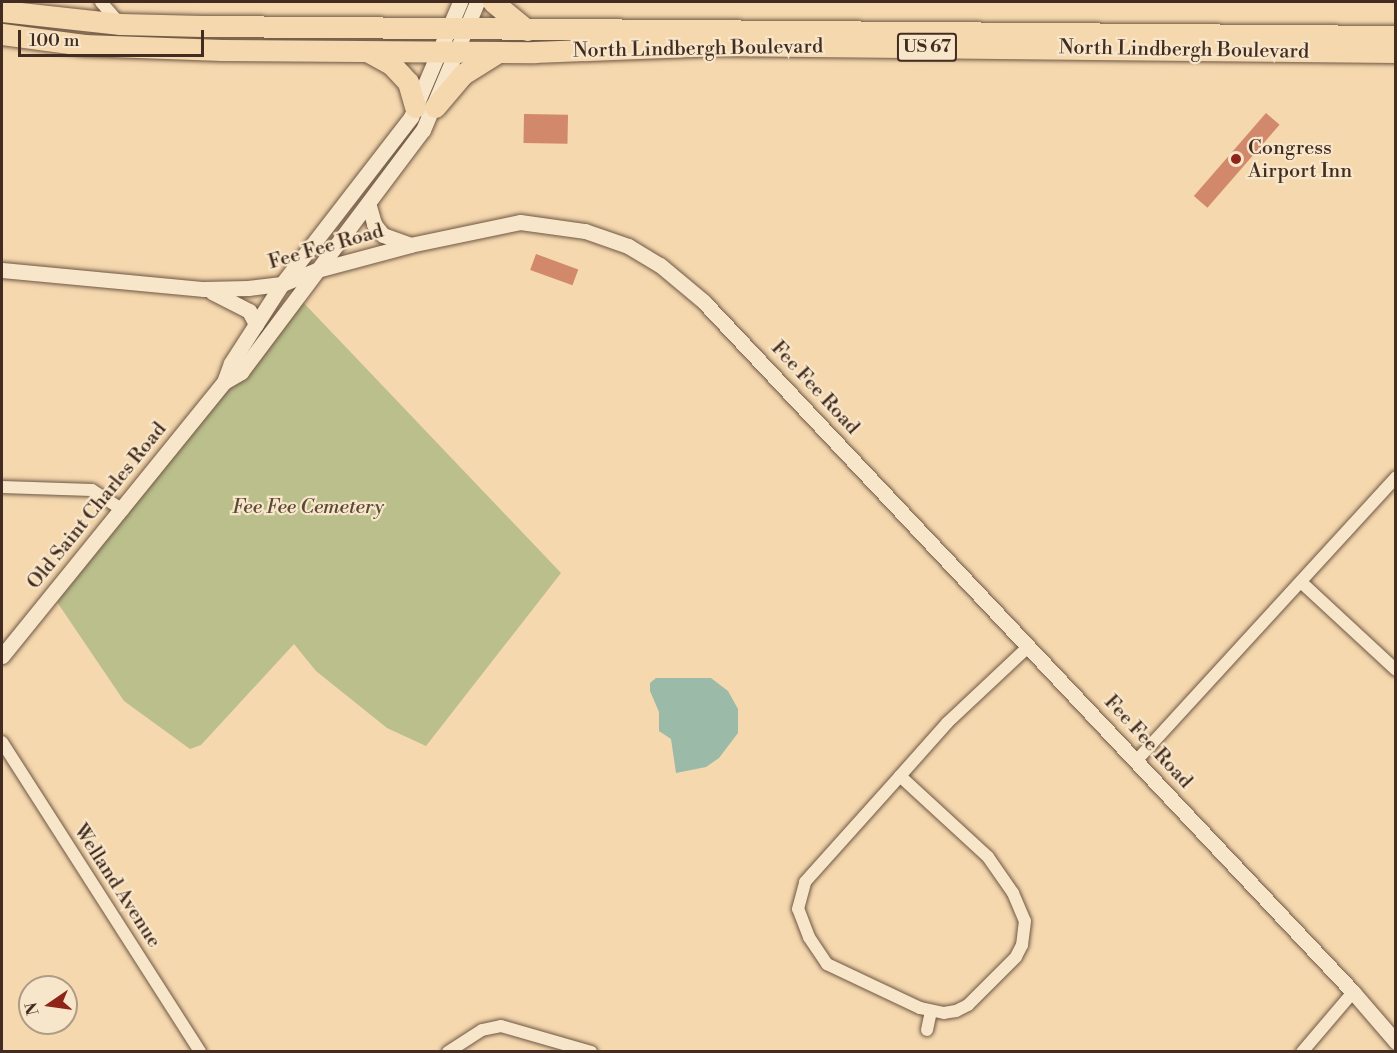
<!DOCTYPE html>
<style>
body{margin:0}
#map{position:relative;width:1397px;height:1053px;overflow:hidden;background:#f5d8ae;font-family:"Libre Bodoni",serif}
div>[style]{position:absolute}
.green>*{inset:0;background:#babf8c}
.water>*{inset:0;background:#9cbaa8}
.building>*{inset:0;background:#d1886b;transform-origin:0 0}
.roads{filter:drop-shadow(0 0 2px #6f5744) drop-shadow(0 0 2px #6f5744)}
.minor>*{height:12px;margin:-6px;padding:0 6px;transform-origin:6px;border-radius:6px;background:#f8e6ca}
.tertiary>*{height:15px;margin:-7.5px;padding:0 7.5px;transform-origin:7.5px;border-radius:7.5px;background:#f8e6ca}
.trunk>*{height:21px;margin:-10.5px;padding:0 10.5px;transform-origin:10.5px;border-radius:10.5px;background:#f5d8ae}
.dots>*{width:16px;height:16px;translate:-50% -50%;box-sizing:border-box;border:3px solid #f8e6ca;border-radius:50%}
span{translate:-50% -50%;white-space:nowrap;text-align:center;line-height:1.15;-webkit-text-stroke:4.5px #f8e6ca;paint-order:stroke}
.shield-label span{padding:2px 4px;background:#f8e6ca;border:2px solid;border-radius:4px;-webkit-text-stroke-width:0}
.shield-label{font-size:18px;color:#422c21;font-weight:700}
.street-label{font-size:20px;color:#422c21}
.poi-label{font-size:20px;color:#422c21}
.left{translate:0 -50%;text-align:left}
.park-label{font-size:20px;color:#5a4936;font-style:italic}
.frame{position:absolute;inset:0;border:3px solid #422c21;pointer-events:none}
.north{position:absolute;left:18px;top:975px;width:60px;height:60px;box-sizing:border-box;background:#f8e6ca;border:2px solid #af9c86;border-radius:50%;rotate:257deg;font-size:16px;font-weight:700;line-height:24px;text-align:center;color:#422c21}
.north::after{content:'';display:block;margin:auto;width:21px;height:27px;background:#8f2418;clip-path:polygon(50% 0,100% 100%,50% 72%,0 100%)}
.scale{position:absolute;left:18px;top:30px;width:186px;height:27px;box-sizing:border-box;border:3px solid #422c21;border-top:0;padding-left:8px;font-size:18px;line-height:21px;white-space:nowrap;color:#422c21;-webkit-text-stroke:4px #f8e6ca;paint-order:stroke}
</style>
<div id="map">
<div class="green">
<i style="clip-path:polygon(300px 299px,561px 573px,426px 746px,387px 728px,316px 671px,294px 644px,201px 745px,190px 749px,124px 701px,57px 602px)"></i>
</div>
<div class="water">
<i style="clip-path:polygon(656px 678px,711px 678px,728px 691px,738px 709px,738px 733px,719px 758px,706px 767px,676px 773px,671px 739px,659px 731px,659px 712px,650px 691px,650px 683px)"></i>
</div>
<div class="building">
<i style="left:1266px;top:113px;width:18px;height:110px;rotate:41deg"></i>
<i style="left:524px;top:114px;width:44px;height:29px;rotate:1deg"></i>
<i style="left:536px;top:254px;width:45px;height:17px;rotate:20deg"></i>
</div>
<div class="roads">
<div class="minor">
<i style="left:101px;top:2px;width:29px;rotate:49deg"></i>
<i style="left:2px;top:487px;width:90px;rotate:1.9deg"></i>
<i style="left:92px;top:490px;width:37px;rotate:33deg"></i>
<i style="left:1301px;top:582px;width:129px;rotate:42.8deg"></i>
<i style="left:2px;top:742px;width:368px;rotate:57.4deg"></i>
<i style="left:1137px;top:760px;width:384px;rotate:-47.5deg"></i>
<i style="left:900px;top:776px;width:120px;rotate:42.6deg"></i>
<i style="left:988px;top:857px;width:44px;rotate:55.2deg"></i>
<i style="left:1013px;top:893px;width:30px;rotate:67deg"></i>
<i style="left:1025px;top:921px;width:24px;rotate:97deg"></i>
<i style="left:1022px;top:945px;width:13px;rotate:117deg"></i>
<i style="left:1016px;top:957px;width:68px;rotate:135deg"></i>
<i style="left:968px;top:1005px;width:13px;rotate:153deg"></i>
<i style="left:956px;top:1011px;width:12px;rotate:171deg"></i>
<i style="left:944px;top:1013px;width:25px;rotate:-168deg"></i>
<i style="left:920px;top:1008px;width:103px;rotate:-154.7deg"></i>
<i style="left:827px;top:964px;width:32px;rotate:-124deg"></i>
<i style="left:809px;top:937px;width:30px;rotate:-111deg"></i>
<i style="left:798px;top:909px;width:28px;rotate:-75deg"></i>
<i style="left:805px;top:882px;width:142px;rotate:-48.1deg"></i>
<i style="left:900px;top:776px;width:71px;rotate:-48.4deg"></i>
<i style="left:947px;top:723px;width:112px;rotate:-43.2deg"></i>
<i style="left:927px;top:1030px;width:19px;rotate:-78deg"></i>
<i style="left:448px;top:1052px;width:40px;rotate:-32.9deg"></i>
<i style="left:482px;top:1030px;width:19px;rotate:-12deg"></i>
<i style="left:501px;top:1026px;width:94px;rotate:16.1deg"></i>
<i style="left:1302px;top:1052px;width:79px;rotate:-49.6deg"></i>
</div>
<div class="tertiary">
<i style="left:369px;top:206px;width:19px;rotate:74deg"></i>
<i style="left:374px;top:224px;width:14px;rotate:51deg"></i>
<i style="left:383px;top:235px;width:29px;rotate:20deg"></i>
<i style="left:2px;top:270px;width:203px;rotate:5.4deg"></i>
<i style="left:204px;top:289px;width:44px;rotate:-1.3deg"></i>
<i style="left:248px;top:288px;width:34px;rotate:-7deg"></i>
<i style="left:282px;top:284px;width:38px;rotate:-22deg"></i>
<i style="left:317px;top:270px;width:96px;rotate:-15deg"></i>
<i style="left:410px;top:245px;width:112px;rotate:-11.8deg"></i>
<i style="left:520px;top:222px;width:66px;rotate:7.9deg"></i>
<i style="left:585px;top:231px;width:46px;rotate:19.2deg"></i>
<i style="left:628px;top:246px;width:37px;rotate:31deg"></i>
<i style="left:660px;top:265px;width:56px;rotate:39.9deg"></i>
<i style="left:703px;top:301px;width:949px;rotate:46.75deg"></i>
<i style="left:1353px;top:992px;width:66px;rotate:49.3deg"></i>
<i style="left:212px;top:292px;width:42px;rotate:27.2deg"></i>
<i style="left:249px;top:311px;width:15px;rotate:62deg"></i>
<i style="left:224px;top:382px;width:20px;rotate:-30deg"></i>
<i style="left:241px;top:372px;width:303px;rotate:-53.1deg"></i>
<i style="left:423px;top:130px;width:139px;rotate:-67.1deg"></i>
<i style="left:2px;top:656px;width:353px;rotate:-51deg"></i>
<i style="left:224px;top:382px;width:20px;rotate:-70deg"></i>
<i style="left:231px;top:363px;width:94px;rotate:-57.2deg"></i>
<i style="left:282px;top:284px;width:211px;rotate:-52.3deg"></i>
<i style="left:411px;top:117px;width:125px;rotate:-66.9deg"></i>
</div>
<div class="trunk">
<i style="left:493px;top:2px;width:44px;rotate:39.5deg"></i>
<i style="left:2px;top:11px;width:119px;rotate:6.3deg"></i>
<i style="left:120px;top:24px;width:83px;rotate:1.4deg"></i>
<i style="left:203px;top:26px;width:1193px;rotate:0.48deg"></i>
<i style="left:2px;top:34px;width:83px;rotate:7.6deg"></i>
<i style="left:84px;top:45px;width:138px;rotate:2.1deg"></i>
<i style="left:222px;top:50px;width:312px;rotate:0.4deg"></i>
<i style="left:534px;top:52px;width:182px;rotate:-2.2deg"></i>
<i style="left:716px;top:45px;width:680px;rotate:0.59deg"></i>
<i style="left:369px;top:52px;width:26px;rotate:29deg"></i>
<i style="left:392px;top:65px;width:23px;rotate:47deg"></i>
<i style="left:408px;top:82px;width:26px;rotate:74deg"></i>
<i style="left:435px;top:107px;width:43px;rotate:-49.7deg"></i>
<i style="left:463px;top:74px;width:40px;rotate:-32deg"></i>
</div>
</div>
<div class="dots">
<i style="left:1236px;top:159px;background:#8f2418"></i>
</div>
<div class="shield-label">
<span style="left:927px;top:47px">US 67</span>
</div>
<div class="street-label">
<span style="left:698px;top:49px;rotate:-1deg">North Lindbergh Boulevard</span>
<span style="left:1184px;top:50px;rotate:1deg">North Lindbergh Boulevard</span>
<span style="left:326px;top:247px;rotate:-16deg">Fee Fee Road</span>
<span style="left:815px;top:388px;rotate:47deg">Fee Fee Road</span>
<span style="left:97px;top:506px;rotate:-51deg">Old Saint Charles Road</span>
<span style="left:1148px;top:742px;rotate:47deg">Fee Fee Road</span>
<span style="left:117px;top:886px;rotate:57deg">Welland Avenue</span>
</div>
<div class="poi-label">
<span class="left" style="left:1248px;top:160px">Congress<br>Airport Inn</span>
</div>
<div class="park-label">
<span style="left:308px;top:507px">Fee Fee Cemetery</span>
</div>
<div class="frame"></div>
<div class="north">N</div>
<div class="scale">100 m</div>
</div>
